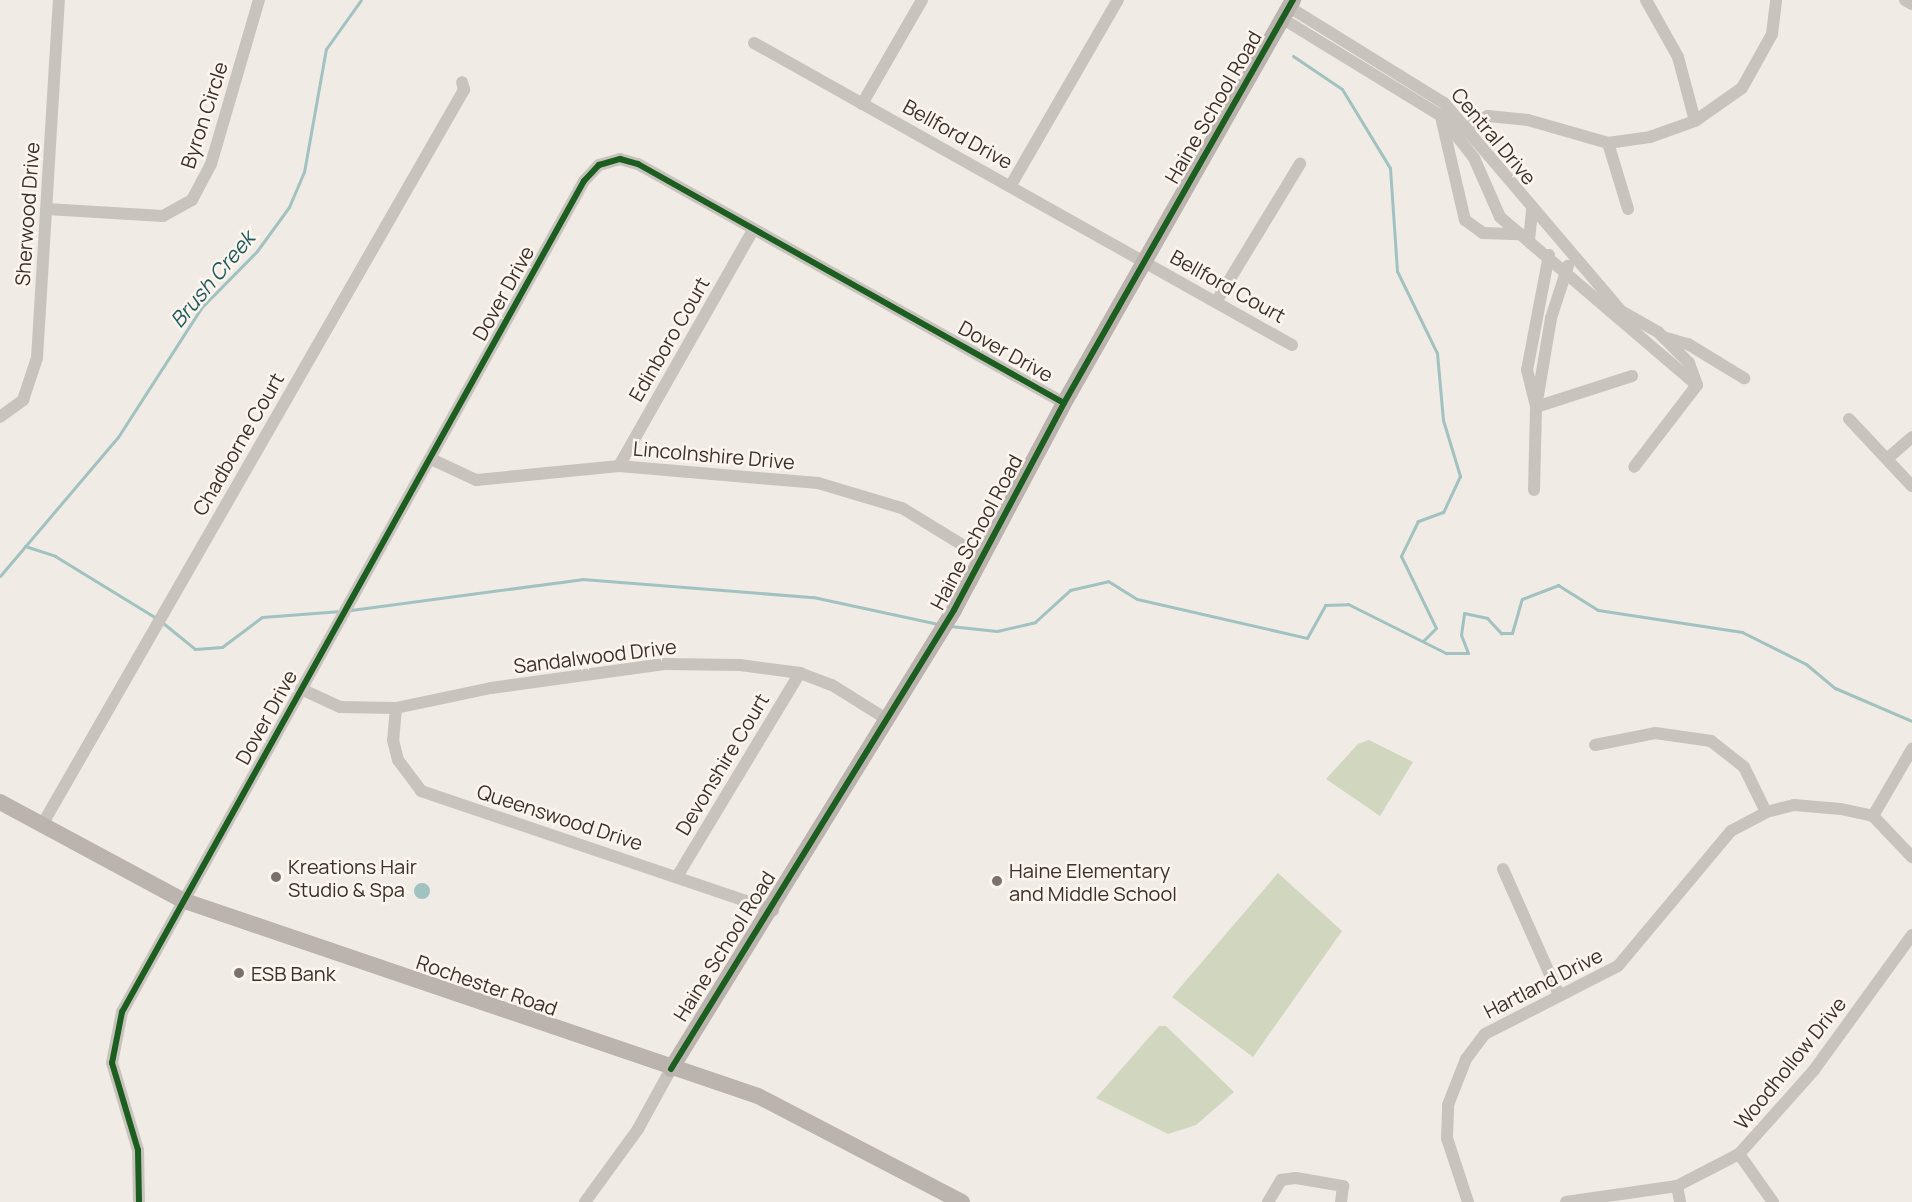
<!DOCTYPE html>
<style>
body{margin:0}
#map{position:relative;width:1912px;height:1202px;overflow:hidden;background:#f0ebe5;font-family:Manrope,sans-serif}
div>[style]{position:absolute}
.green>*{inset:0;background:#d1d6bf}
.water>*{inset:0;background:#a1c2c1}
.round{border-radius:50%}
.stream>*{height:3px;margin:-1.5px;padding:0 1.5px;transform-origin:1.5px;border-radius:1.5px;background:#a1c2c1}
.street>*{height:12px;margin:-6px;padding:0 6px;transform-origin:6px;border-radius:6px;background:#c9c3be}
.secondary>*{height:16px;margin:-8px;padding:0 8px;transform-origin:8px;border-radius:8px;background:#bab3ae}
.cycleway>*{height:6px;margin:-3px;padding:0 3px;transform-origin:3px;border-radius:3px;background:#1b5e20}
.dots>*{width:16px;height:16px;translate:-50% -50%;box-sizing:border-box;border:3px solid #fbf5ee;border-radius:50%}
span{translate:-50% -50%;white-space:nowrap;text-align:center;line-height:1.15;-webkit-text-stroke:5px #fbf5ee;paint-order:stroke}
.street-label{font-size:20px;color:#3b302b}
.poi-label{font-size:20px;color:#3b302b}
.left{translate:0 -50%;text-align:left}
.water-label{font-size:21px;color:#1f5a5e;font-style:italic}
</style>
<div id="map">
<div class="green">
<i style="clip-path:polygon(1369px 740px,1413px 762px,1380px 816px,1326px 779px,1358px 744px)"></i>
<i style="clip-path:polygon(1278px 873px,1342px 931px,1253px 1057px,1172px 997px)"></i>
<i style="clip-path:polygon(1159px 1026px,1166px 1026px,1234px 1092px,1196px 1125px,1168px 1134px,1096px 1098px)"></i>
</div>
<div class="water">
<i class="round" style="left:414px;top:883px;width:16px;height:16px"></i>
</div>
<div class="stream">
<i style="left:1293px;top:56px;width:59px;rotate:34deg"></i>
<i style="left:1342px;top:89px;width:92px;rotate:58.7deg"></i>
<i style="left:1390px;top:168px;width:103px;rotate:86.1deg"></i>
<i style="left:1397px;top:271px;width:91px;rotate:64deg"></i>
<i style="left:1437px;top:353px;width:67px;rotate:84.9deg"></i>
<i style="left:1443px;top:420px;width:59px;rotate:73.1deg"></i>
<i style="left:1460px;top:476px;width:40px;rotate:115deg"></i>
<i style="left:1443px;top:512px;width:27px;rotate:160deg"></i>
<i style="left:1418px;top:521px;width:39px;rotate:116deg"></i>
<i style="left:1401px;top:556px;width:80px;rotate:64.1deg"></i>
<i style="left:1436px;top:628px;width:18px;rotate:135deg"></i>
<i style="left:25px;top:546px;width:32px;rotate:18deg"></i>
<i style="left:55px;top:556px;width:121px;rotate:31.5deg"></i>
<i style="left:0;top:576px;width:182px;rotate:-49.7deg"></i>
<i style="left:118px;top:437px;width:153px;rotate:-57.2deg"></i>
<i style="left:201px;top:308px;width:80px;rotate:-45.5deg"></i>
<i style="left:257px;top:251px;width:54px;rotate:-54deg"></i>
<i style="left:289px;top:207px;width:38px;rotate:-67deg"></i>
<i style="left:304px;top:172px;width:125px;rotate:-79.9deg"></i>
<i style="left:326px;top:49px;width:60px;rotate:-54.5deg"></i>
<i style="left:351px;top:610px;width:233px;rotate:-7.6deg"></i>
<i style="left:582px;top:579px;width:232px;rotate:4.5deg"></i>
<i style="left:813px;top:597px;width:128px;rotate:12.2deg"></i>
<i style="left:163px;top:623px;width:41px;rotate:39.1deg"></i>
<i style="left:195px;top:649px;width:27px;rotate:-4deg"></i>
<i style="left:222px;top:647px;width:50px;rotate:-36.9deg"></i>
<i style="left:262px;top:617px;width:79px;rotate:-4.3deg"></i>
<i style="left:950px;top:626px;width:47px;rotate:6.1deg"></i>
<i style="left:997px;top:631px;width:39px;rotate:-13deg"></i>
<i style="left:1035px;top:622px;width:47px;rotate:-42.4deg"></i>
<i style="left:1070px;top:590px;width:39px;rotate:-13deg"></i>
<i style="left:1108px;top:581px;width:34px;rotate:32deg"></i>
<i style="left:1137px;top:599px;width:174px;rotate:12.9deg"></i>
<i style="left:1307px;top:638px;width:38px;rotate:-61deg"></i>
<i style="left:1325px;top:605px;width:23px;rotate:-2deg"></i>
<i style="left:1348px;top:604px;width:110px;rotate:26.6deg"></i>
<i style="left:1446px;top:653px;width:22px"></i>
<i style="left:1468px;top:653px;width:19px;rotate:-111deg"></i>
<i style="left:1461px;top:635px;width:22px;rotate:-82deg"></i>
<i style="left:1464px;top:613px;width:24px;rotate:12deg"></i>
<i style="left:1487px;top:618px;width:21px;rotate:47deg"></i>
<i style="left:1501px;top:633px;width:11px"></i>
<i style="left:1512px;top:633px;width:35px;rotate:-74deg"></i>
<i style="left:1522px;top:599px;width:39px;rotate:-21deg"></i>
<i style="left:1558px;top:585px;width:47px;rotate:32deg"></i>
<i style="left:1598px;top:610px;width:146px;rotate:8.7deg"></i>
<i style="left:1742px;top:632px;width:72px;rotate:26.6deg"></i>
<i style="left:1806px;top:664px;width:38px;rotate:40deg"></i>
<i style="left:1835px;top:688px;width:84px;rotate:23.2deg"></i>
</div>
<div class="street">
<i style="left:1646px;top:0;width:65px;rotate:60.7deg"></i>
<i style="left:1678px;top:57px;width:66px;rotate:75.1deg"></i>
<i style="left:1905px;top:0;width:8px;rotate:30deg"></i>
<i style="left:1289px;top:7px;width:182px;rotate:31.8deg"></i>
<i style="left:1444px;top:103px;width:273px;rotate:49.6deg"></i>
<i style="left:1621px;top:311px;width:43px;rotate:29.6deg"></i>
<i style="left:1658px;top:332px;width:44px;rotate:45deg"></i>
<i style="left:1689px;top:363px;width:23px;rotate:70deg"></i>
<i style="left:1697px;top:385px;width:103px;rotate:127.5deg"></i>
<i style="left:1283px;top:19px;width:185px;rotate:31.5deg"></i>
<i style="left:1441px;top:116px;width:53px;rotate:51.8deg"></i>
<i style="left:1474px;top:158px;width:64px;rotate:66.2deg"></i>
<i style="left:1500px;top:217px;width:259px;rotate:40.5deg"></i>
<i style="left:754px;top:43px;width:617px;rotate:29.31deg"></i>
<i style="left:862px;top:104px;width:120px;rotate:-60deg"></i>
<i style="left:1441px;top:117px;width:106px;rotate:76.9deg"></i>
<i style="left:1465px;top:220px;width:22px;rotate:36deg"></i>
<i style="left:1483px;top:233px;width:37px;rotate:2deg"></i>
<i style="left:1459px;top:132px;width:33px;rotate:-29deg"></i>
<i style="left:1488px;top:116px;width:40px;rotate:5.7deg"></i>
<i style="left:1528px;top:120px;width:83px;rotate:16deg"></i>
<i style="left:1608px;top:143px;width:42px;rotate:-8.1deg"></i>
<i style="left:1650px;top:137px;width:48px;rotate:-19.6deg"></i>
<i style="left:1695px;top:121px;width:57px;rotate:-35.1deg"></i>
<i style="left:1742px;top:88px;width:62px;rotate:-60.9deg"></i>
<i style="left:1772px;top:34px;width:34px;rotate:-83deg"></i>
<i style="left:1608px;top:143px;width:69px;rotate:73.1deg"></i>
<i style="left:1011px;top:185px;width:214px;rotate:-60deg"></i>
<i style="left:47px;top:209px;width:116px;rotate:3.5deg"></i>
<i style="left:163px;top:216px;width:33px;rotate:-29deg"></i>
<i style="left:192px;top:200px;width:41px;rotate:-62.2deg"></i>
<i style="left:211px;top:164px;width:171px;rotate:-73.7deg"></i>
<i style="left:1529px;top:240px;width:29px;rotate:-84deg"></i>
<i style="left:1549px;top:255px;width:117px;rotate:100.8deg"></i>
<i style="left:1527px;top:370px;width:38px;rotate:76deg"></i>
<i style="left:1536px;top:407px;width:90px;rotate:-80.4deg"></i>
<i style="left:1551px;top:318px;width:55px;rotate:-71.9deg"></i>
<i style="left:1216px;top:302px;width:162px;rotate:-58.7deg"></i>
<i style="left:1663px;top:337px;width:26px;rotate:16deg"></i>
<i style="left:1688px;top:344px;width:66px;rotate:31.3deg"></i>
<i style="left:0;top:417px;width:29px;rotate:-36deg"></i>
<i style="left:23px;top:400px;width:44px;rotate:-71.6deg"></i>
<i style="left:37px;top:358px;width:359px;rotate:-86.5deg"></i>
<i style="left:1849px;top:419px;width:92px;rotate:46.8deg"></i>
<i style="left:1888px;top:458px;width:32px;rotate:-41deg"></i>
<i style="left:431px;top:459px;width:50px;rotate:25deg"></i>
<i style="left:476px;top:480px;width:144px;rotate:-5.6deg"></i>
<i style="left:619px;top:466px;width:200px;rotate:4.9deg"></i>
<i style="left:818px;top:483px;width:88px;rotate:16.6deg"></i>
<i style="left:902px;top:508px;width:94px;rotate:31.5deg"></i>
<i style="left:619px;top:466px;width:271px;rotate:-60.4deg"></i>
<i style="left:1534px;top:490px;width:83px;rotate:-88.6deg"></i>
<i style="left:1536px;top:407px;width:101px;rotate:-17.9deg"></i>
<i style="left:301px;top:689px;width:43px;rotate:24.8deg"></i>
<i style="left:340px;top:707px;width:56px;rotate:1deg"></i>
<i style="left:396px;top:708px;width:97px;rotate:-11.9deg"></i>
<i style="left:491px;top:688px;width:175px;rotate:-7.9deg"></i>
<i style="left:664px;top:664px;width:76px;rotate:0.8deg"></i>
<i style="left:740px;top:665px;width:61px;rotate:7.6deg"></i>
<i style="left:800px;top:673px;width:34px;rotate:21deg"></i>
<i style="left:832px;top:685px;width:66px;rotate:32deg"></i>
<i style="left:396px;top:708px;width:32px;rotate:95deg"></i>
<i style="left:393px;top:740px;width:21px;rotate:76deg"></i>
<i style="left:398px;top:760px;width:39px;rotate:53deg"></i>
<i style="left:421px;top:791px;width:372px;rotate:18.7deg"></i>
<i style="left:1595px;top:745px;width:61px;rotate:-11.3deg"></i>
<i style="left:1655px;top:733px;width:57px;rotate:8.1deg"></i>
<i style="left:1711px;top:741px;width:42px;rotate:38.2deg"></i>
<i style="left:1744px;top:767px;width:50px;rotate:63.9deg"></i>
<i style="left:1873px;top:816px;width:78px;rotate:-59.8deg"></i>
<i style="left:42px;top:825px;width:848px;rotate:-60.14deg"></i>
<i style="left:464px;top:90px;width:8px;rotate:-104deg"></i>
<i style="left:1503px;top:869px;width:138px;rotate:66deg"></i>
<i style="left:678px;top:875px;width:236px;rotate:-58.9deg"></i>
<i style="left:1739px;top:1154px;width:59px;rotate:54.7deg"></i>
<i style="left:1677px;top:1186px;width:16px;rotate:79deg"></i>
<i style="left:139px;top:1202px;width:52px;rotate:-91.1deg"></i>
<i style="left:138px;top:1150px;width:91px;rotate:-106.6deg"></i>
<i style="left:112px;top:1063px;width:52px;rotate:-78.9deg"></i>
<i style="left:122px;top:1012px;width:951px;rotate:-60.93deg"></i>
<i style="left:584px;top:181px;width:22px;rotate:-47deg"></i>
<i style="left:599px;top:165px;width:22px;rotate:-16deg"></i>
<i style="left:620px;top:159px;width:19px;rotate:16deg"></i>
<i style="left:638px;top:164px;width:488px;rotate:29.3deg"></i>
<i style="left:585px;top:1202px;width:90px;rotate:-54deg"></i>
<i style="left:638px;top:1129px;width:68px;rotate:-61.2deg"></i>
<i style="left:1268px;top:1202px;width:26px;rotate:-59deg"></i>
<i style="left:1281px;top:1180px;width:15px;rotate:-8deg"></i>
<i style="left:1296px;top:1178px;width:48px;rotate:9.7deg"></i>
<i style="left:1343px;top:1186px;width:16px;rotate:97deg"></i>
<i style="left:1468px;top:1202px;width:67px;rotate:-108.2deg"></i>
<i style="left:1447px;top:1138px;width:33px;rotate:-88deg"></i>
<i style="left:1448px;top:1105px;width:49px;rotate:-68.6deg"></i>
<i style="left:1466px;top:1059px;width:31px;rotate:-53deg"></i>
<i style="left:1485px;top:1034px;width:149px;rotate:-27.1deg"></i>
<i style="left:1618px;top:966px;width:176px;rotate:-50.1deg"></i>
<i style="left:1731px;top:831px;width:40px;rotate:-28deg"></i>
<i style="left:1766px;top:812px;width:29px;rotate:-14deg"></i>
<i style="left:1794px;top:805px;width:47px;rotate:4.9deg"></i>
<i style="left:1841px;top:809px;width:33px;rotate:12deg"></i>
<i style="left:1873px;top:816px;width:57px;rotate:46.4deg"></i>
<i style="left:1566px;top:1202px;width:112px;rotate:-8.2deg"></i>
<i style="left:1677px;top:1186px;width:70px;rotate:-27.3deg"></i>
<i style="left:1739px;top:1154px;width:113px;rotate:-48.2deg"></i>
<i style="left:1814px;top:1070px;width:167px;rotate:-54deg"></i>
</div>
<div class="secondary">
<i style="left:0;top:802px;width:207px;rotate:28.3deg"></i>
<i style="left:182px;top:900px;width:608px;rotate:18.79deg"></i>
<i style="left:758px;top:1096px;width:230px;rotate:27.5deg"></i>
<i style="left:671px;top:1069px;width:539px;rotate:-58.34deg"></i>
<i style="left:954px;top:610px;width:234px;rotate:-62deg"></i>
<i style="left:1064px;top:403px;width:464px;rotate:-60.4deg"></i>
</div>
<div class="cycleway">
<i style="left:671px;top:1069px;width:539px;rotate:-58.34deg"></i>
<i style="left:954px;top:610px;width:234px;rotate:-62deg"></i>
<i style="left:1064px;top:403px;width:464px;rotate:-60.4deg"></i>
<i style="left:139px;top:1202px;width:52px;rotate:-91.1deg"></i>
<i style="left:138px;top:1150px;width:91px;rotate:-106.6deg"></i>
<i style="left:112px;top:1063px;width:52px;rotate:-78.9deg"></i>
<i style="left:122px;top:1012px;width:951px;rotate:-60.93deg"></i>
<i style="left:584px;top:181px;width:22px;rotate:-47deg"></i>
<i style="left:599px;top:165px;width:22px;rotate:-16deg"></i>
<i style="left:620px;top:159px;width:19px;rotate:16deg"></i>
<i style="left:638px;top:164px;width:488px;rotate:29.3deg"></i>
</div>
<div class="dots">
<i style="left:276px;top:877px;background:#7a716c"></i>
<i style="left:997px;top:881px;background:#7a716c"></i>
<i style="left:239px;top:973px;background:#7a716c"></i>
</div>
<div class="street-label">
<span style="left:1213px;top:107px;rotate:-60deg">Haine School Road</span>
<span style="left:204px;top:115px;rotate:-72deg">Byron Circle</span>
<span style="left:958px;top:134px;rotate:29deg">Bellford Drive</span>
<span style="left:1494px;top:136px;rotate:50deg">Central Drive</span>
<span style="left:27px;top:214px;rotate:-86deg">Sherwood Drive</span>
<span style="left:1228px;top:286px;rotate:29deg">Bellford Court</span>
<span style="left:503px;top:293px;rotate:-61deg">Dover Drive</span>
<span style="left:669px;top:339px;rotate:-60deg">Edinboro Court</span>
<span style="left:1006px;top:351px;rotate:29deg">Dover Drive</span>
<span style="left:238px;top:444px;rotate:-60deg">Chadborne Court</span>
<span style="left:714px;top:455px;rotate:5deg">Lincolnshire Drive</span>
<span style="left:976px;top:532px;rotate:-62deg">Haine School Road</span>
<span style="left:595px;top:656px;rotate:-7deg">Sandalwood Drive</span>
<span style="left:266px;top:717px;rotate:-61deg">Dover Drive</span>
<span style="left:722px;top:764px;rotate:-59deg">Devonshire Court</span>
<span style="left:560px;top:817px;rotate:18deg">Queenswood Drive</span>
<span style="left:724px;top:946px;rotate:-58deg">Haine School Road</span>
<span style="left:1543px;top:983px;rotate:-27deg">Hartland Drive</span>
<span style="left:487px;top:985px;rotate:19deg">Rochester Road</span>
<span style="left:1790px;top:1063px;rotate:-51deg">Woodhollow Drive</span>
</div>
<div class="poi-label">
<span class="left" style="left:288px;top:878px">Kreations Hair<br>Studio &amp; Spa</span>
<span class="left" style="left:1009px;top:882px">Haine Elementary<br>and Middle School</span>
<span class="left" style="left:251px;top:973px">ESB Bank</span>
</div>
<div class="water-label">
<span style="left:212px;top:279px;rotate:-50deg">Brush Creek</span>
</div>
</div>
